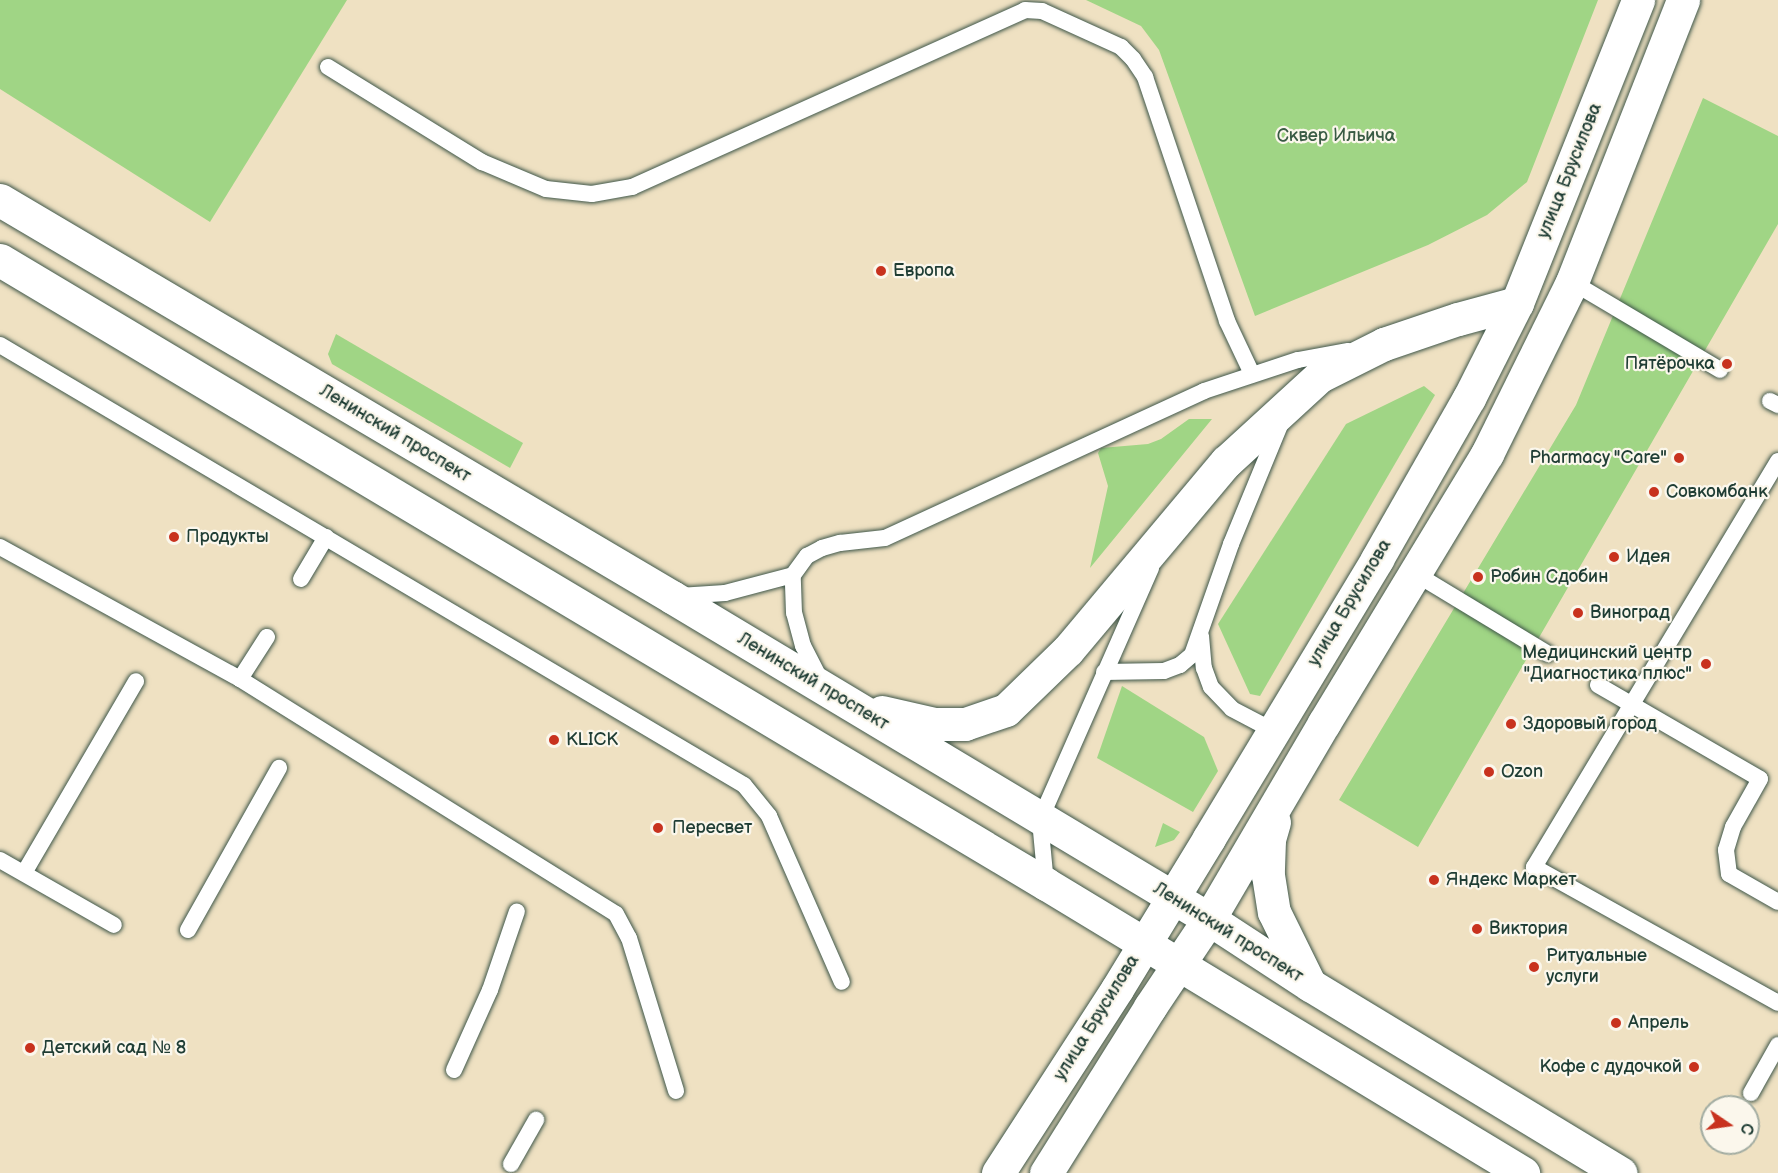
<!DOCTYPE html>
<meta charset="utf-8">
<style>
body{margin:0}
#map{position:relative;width:1778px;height:1173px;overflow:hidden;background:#efe1c2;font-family:"Balsamiq Sans",sans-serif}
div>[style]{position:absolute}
.green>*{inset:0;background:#a0d585}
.roads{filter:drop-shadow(0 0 2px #3e5649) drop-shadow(0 0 2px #3e5649)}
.service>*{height:16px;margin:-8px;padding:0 8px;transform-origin:8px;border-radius:8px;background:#fff}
.primary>*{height:33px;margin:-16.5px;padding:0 16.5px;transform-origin:16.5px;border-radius:16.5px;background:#fff}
.dots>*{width:16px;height:16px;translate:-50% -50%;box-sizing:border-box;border:3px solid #fbf7ec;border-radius:50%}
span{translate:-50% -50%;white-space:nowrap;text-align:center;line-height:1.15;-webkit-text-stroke:4.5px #fbf7ec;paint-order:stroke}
.park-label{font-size:18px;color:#395b44}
.street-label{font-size:18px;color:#1f3d34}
.poi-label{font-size:18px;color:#1f3d34}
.left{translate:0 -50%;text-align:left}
.right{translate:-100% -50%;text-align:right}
.north{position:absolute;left:1700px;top:1095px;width:60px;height:60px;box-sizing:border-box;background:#fbf7ec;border:2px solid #a3ada2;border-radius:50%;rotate:103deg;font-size:16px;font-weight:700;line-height:24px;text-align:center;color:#1f3d34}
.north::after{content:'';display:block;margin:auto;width:21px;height:27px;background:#c8321e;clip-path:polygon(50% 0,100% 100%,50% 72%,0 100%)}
</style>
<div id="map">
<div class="green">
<i style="clip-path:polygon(0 0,347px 0,210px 222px,0 89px)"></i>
<i style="clip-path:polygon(1086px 0,1598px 0,1527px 182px,1487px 215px,1428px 245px,1255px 316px,1159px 50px,1141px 26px)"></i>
<i style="clip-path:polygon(1703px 98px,1778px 136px,1778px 224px,1418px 847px,1339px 800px,1576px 405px)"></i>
<i style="clip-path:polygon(336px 334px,523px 443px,510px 468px,332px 364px,328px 354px)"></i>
<i style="clip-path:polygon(1424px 386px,1435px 395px,1260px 696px,1250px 694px,1218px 624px,1346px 424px)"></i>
<i style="clip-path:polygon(1189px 419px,1212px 419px,1090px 568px,1108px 486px,1098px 453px,1101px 448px,1148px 444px,1161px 439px)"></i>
<i style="clip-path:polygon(1122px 686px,1204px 737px,1218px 771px,1193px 812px,1097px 758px)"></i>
<i style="clip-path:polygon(1163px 823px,1180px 832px,1174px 840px,1155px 847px)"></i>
</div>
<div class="roads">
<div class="service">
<i style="left:328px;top:67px;width:181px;rotate:31.7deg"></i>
<i style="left:482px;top:162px;width:69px;rotate:22.9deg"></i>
<i style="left:546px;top:189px;width:46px;rotate:6.2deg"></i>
<i style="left:592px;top:194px;width:41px;rotate:-9.9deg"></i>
<i style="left:632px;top:187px;width:431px;rotate:-24.2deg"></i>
<i style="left:1025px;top:10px;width:17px;rotate:3deg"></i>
<i style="left:1042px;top:11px;width:87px;rotate:24.5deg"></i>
<i style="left:1121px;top:47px;width:17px;rotate:45deg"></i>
<i style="left:1133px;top:59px;width:22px;rotate:56deg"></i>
<i style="left:1145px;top:77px;width:257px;rotate:71.4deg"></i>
<i style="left:1227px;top:321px;width:59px;rotate:64.7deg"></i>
<i style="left:1572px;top:282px;width:172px;rotate:30.7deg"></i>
<i style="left:0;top:345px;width:864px;rotate:30.6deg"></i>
<i style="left:744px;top:785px;width:40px;rotate:51deg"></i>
<i style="left:769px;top:816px;width:181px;rotate:66.3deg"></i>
<i style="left:1770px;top:401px;width:9px;rotate:27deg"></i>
<i style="left:1778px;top:461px;width:474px;rotate:121deg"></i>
<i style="left:1534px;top:867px;width:279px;rotate:29.1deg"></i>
<i style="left:0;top:547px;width:274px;rotate:28.8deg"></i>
<i style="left:240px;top:679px;width:443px;rotate:32deg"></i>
<i style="left:616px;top:914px;width:27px;rotate:62deg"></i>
<i style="left:629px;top:938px;width:160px;rotate:72.9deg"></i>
<i style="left:1416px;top:574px;width:154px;rotate:31.2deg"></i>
<i style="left:301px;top:579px;width:49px;rotate:-59.2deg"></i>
<i style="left:679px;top:596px;width:46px;rotate:-3.7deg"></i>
<i style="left:725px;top:593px;width:70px;rotate:-14.8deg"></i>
<i style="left:1201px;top:636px;width:32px;rotate:85deg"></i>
<i style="left:1204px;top:668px;width:20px;rotate:70deg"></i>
<i style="left:1211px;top:687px;width:30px;rotate:46deg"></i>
<i style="left:1232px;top:709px;width:45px;rotate:27.7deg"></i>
<i style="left:1104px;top:672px;width:60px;rotate:-1deg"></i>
<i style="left:1164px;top:671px;width:17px;rotate:-21deg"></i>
<i style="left:1180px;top:665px;width:16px;rotate:-40deg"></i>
<i style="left:1192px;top:655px;width:118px;rotate:-70.6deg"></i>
<i style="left:1231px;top:544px;width:134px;rotate:-67.6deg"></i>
<i style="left:240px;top:679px;width:50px;rotate:-57.3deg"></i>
<i style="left:820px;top:679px;width:37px;rotate:-117deg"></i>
<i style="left:803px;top:646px;width:34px;rotate:-105deg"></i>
<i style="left:794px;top:613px;width:38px;rotate:-92deg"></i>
<i style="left:793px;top:575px;width:24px;rotate:-54deg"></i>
<i style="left:807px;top:556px;width:17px;rotate:-28deg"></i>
<i style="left:822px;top:548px;width:19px;rotate:-16deg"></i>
<i style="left:840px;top:543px;width:45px;rotate:-6.3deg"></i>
<i style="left:885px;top:538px;width:351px;rotate:-24.7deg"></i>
<i style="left:1204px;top:391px;width:99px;rotate:-18.3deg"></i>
<i style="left:1298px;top:360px;width:51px;rotate:-10.2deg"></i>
<i style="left:1598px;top:685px;width:187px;rotate:30.1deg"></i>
<i style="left:1760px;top:779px;width:55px;rotate:119.4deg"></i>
<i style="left:1733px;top:827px;width:24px;rotate:107deg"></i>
<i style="left:1726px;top:850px;width:24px;rotate:83deg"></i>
<i style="left:1729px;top:874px;width:56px;rotate:29.7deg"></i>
<i style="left:0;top:860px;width:131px;rotate:29.7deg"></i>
<i style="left:24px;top:873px;width:222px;rotate:-59.7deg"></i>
<i style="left:1046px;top:884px;width:64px;rotate:-95.4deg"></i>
<i style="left:1040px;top:820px;width:275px;rotate:-66.2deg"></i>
<i style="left:188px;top:930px;width:186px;rotate:-60.7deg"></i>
<i style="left:454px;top:1070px;width:88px;rotate:-65.8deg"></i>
<i style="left:490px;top:990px;width:83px;rotate:-71.1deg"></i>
<i style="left:1751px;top:1093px;width:55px;rotate:-60.6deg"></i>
<i style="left:511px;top:1164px;width:51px;rotate:-60.4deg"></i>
</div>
<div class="primary">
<i style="left:0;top:200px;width:781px;rotate:30.57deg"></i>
<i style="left:672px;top:597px;width:626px;rotate:30.95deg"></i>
<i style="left:1209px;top:919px;width:121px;rotate:33.2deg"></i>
<i style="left:1310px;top:985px;width:363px;rotate:31.2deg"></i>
<i style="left:0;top:260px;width:1218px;rotate:30.82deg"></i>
<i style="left:1046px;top:884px;width:558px;rotate:31.21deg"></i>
<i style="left:882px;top:712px;width:53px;rotate:13deg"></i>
<i style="left:934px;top:724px;width:31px"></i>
<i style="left:965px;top:724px;width:43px;rotate:-18.9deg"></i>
<i style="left:1006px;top:710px;width:86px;rotate:-44.1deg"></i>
<i style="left:1068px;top:650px;width:246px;rotate:-50deg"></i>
<i style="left:1226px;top:462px;width:127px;rotate:-42.5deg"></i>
<i style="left:1320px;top:376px;width:72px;rotate:-26.6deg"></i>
<i style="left:1384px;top:344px;width:78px;rotate:-18.7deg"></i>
<i style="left:1458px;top:319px;width:61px;rotate:-15.2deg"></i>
<i style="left:1274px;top:822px;width:19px;rotate:106deg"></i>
<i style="left:1269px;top:840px;width:35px;rotate:92deg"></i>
<i style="left:1268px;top:875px;width:37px;rotate:81deg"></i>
<i style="left:1274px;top:912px;width:79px;rotate:63.8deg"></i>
<i style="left:998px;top:1173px;width:219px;rotate:-57.1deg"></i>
<i style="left:1117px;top:989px;width:177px;rotate:-58.6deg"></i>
<i style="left:1209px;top:838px;width:326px;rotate:-58.9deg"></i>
<i style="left:1377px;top:559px;width:185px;rotate:-60.3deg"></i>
<i style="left:1469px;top:398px;width:106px;rotate:-63.2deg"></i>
<i style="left:1517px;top:303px;width:326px;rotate:-68.2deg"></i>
<i style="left:1046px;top:1173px;width:196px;rotate:-57.9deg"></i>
<i style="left:1150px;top:1007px;width:106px;rotate:-56.2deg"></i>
<i style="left:1209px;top:919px;width:227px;rotate:-59.6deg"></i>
<i style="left:1324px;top:723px;width:315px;rotate:-58.8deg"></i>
<i style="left:1487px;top:454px;width:192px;rotate:-63.7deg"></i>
<i style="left:1572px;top:282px;width:303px;rotate:-68.5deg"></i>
</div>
</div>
<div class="dots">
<i style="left:881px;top:271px;background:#c8321e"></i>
<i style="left:1727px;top:364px;background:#c8321e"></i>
<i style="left:1679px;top:458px;background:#c8321e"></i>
<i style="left:1654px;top:492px;background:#c8321e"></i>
<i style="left:174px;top:537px;background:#c8321e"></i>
<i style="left:1614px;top:557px;background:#c8321e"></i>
<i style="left:1478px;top:577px;background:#c8321e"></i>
<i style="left:1578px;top:613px;background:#c8321e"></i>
<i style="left:1706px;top:664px;background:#c8321e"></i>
<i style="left:1511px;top:724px;background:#c8321e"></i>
<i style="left:554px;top:740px;background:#c8321e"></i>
<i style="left:1489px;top:772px;background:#c8321e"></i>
<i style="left:658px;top:828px;background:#c8321e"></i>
<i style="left:1434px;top:880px;background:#c8321e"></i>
<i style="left:1477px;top:929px;background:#c8321e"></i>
<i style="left:1534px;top:967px;background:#c8321e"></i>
<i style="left:1616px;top:1023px;background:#c8321e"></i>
<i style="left:30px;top:1048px;background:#c8321e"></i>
<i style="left:1694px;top:1067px;background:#c8321e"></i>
</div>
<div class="park-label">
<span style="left:1336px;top:136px">Сквер Ильича</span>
</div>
<div class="street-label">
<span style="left:1570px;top:171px;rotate:-68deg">улица Брусилова</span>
<span style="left:395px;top:434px;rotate:31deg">Ленинский проспект</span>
<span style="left:1350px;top:603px;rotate:-59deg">улица Брусилова</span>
<span style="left:813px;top:682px;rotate:31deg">Ленинский проспект</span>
<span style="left:1228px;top:933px;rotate:32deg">Ленинский проспект</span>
<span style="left:1097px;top:1018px;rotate:-58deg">улица Брусилова</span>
</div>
<div class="poi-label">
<span class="left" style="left:893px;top:271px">Европа</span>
<span class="right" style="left:1715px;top:364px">Пятёрочка</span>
<span class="right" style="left:1667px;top:458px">Pharmacy "Care"</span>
<span class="left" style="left:1666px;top:492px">Совкомбанк</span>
<span class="left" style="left:186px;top:537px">Продукты</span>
<span class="left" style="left:1626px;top:557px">Идея</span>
<span class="left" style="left:1490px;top:577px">Робин Сдобин</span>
<span class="left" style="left:1590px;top:613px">Виноград</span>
<span class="right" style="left:1692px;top:664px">Медицинский центр<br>"Диагностика плюс"</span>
<span class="left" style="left:1523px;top:724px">Здоровый город</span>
<span class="left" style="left:566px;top:740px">KLICK</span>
<span class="left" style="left:1501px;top:772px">Ozon</span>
<span class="left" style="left:672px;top:828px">Пересвет</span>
<span class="left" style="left:1446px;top:880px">Яндекс Маркет</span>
<span class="left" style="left:1489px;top:929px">Виктория</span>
<span class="left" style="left:1546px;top:967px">Ритуальные<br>услуги</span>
<span class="left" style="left:1628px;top:1023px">Апрель</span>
<span class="left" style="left:42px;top:1048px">Детский сад № 8</span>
<span class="right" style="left:1682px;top:1067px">Кофе с дудочкой</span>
</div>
<div class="north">С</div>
</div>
